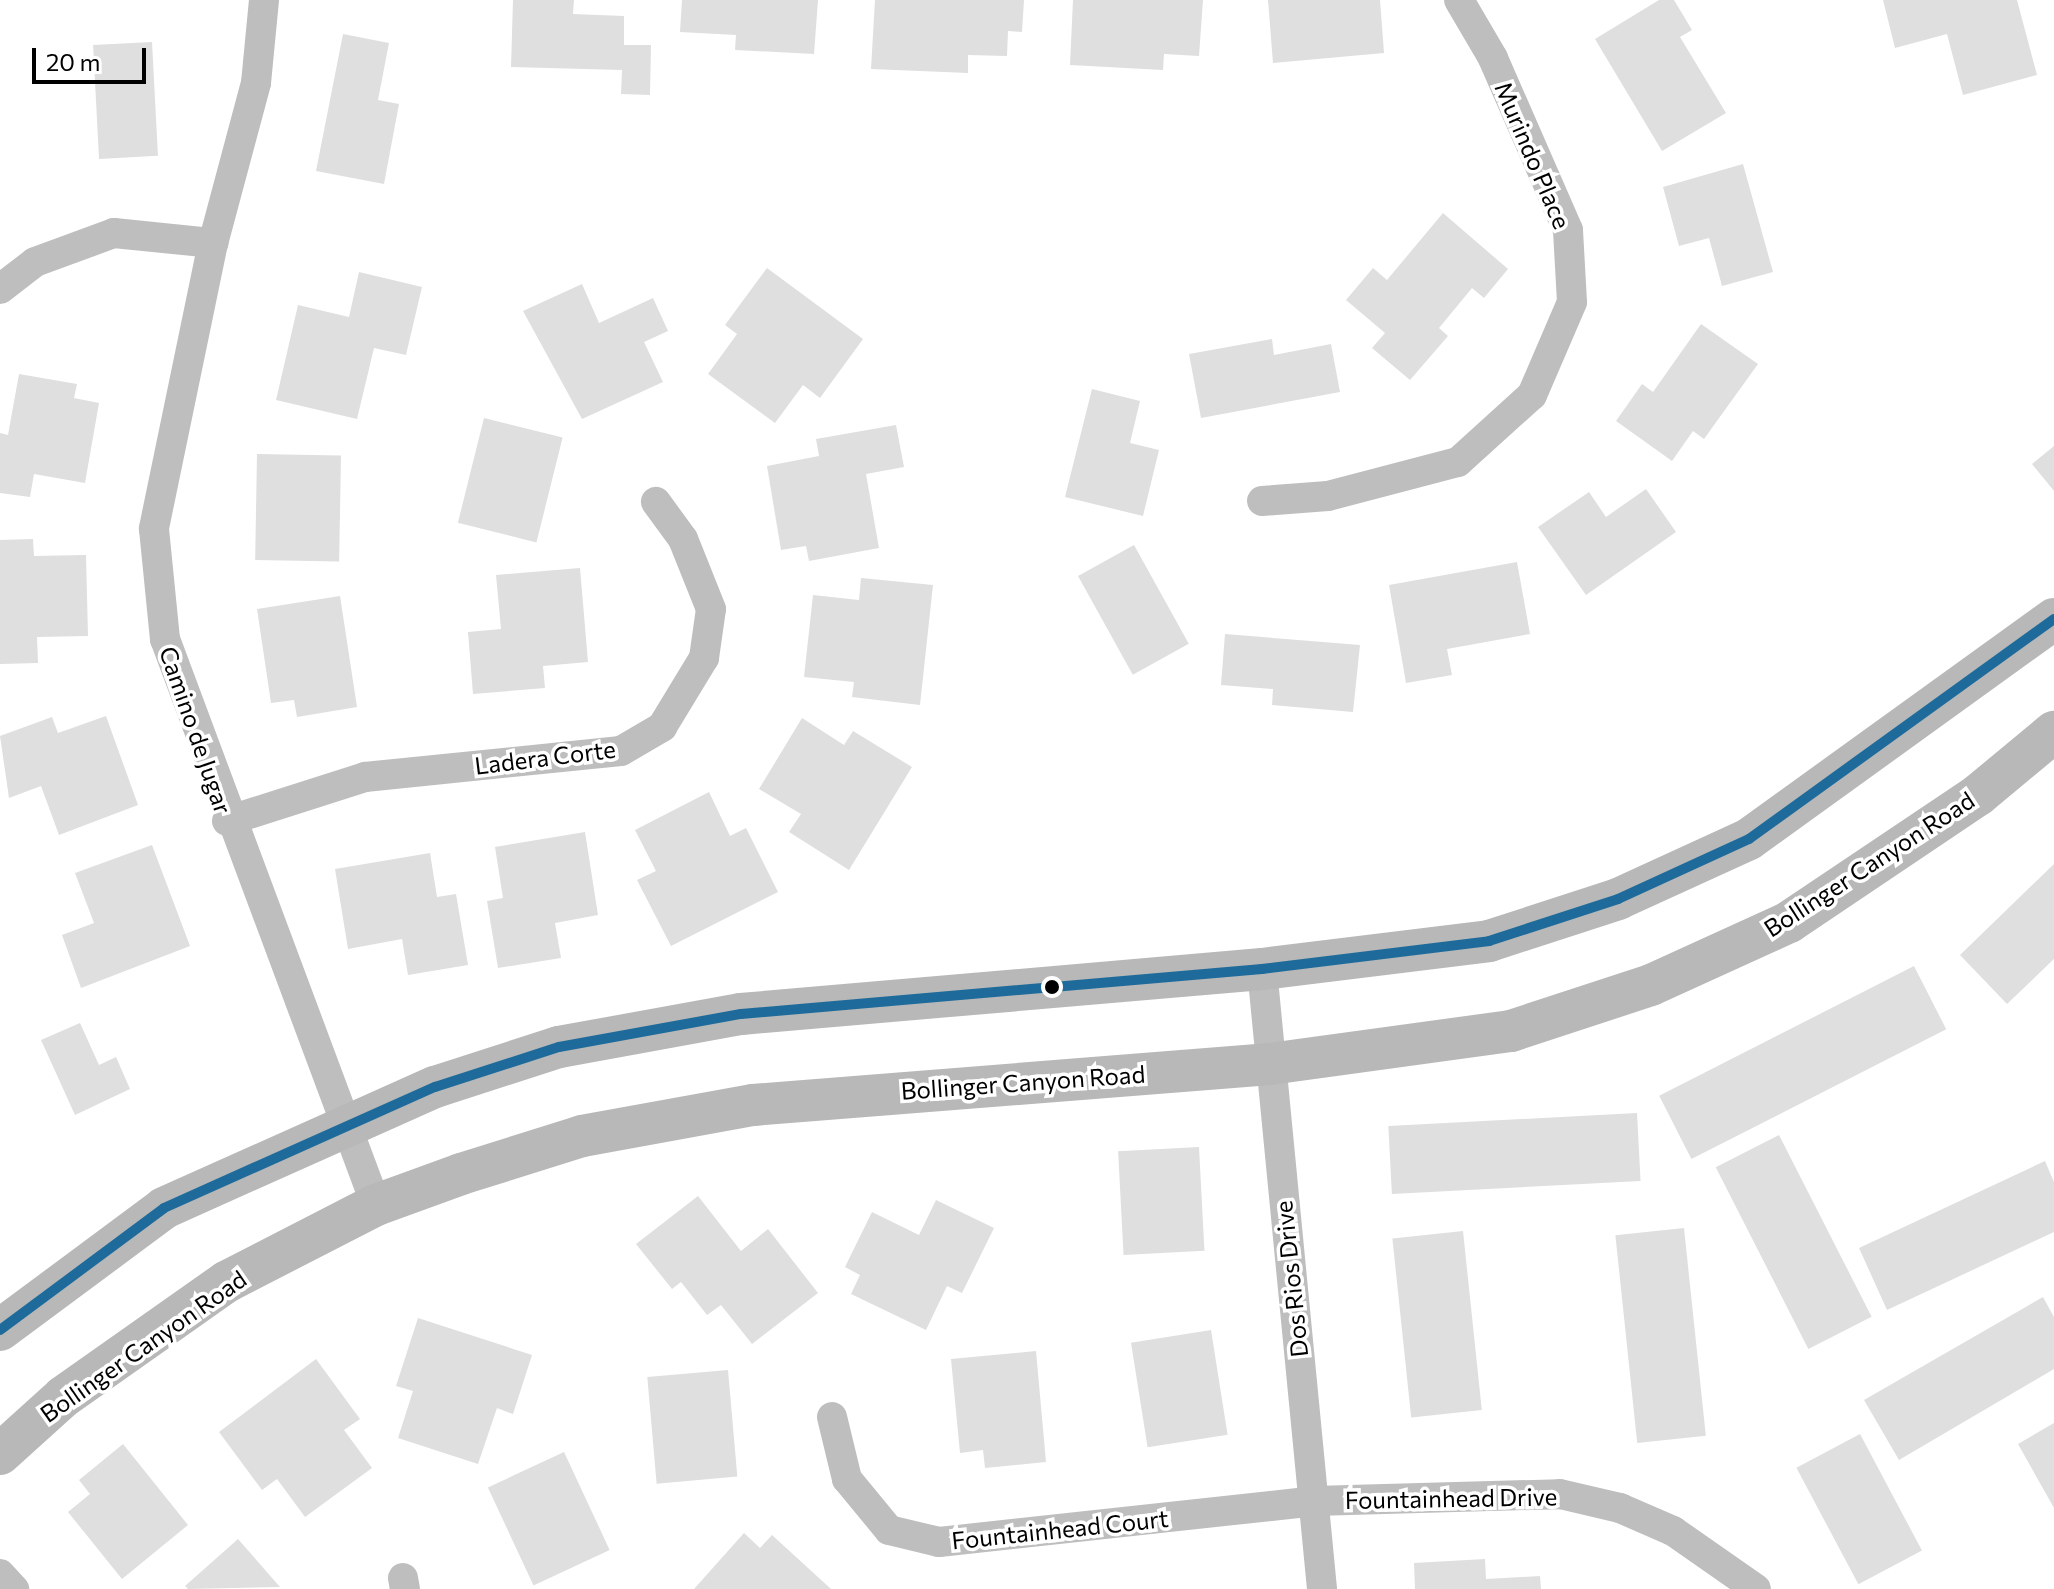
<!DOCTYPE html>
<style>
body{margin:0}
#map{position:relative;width:2054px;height:1589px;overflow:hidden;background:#fff;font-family:Commissioner,sans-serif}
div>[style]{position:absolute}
.building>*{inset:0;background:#dfdfdf;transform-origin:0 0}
.minor>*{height:30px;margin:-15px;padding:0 15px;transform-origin:15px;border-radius:15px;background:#bebebe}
.secondary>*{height:42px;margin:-21px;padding:0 21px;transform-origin:21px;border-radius:21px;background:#b8b8b8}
.bus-1>*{height:10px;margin:-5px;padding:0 5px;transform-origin:5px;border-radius:5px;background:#1e6b9b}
.dots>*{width:22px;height:22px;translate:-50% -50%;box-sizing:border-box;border:4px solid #fff;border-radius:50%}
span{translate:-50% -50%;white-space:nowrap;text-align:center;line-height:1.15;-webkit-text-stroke:7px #fff;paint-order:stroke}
.street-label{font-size:24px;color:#000}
.scale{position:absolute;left:32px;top:48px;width:114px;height:36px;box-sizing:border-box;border:4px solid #000;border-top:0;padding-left:10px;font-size:24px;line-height:28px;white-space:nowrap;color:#000;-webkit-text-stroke:6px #fff;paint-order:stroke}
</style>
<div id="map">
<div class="building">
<i style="clip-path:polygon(513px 0,574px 0,573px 14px,624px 16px,624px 45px,651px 45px,650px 95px,621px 94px,622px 70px,511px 67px)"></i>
<i style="clip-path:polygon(682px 0,818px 0,814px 54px,735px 50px,736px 35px,680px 32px)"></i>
<i style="clip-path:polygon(875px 0,1024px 0,1022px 32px,1008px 31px,1007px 56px,968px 55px,968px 73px,871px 69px)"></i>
<i style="clip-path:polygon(1073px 0,1203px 0,1199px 56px,1164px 54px,1163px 70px,1070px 65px)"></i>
<i style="clip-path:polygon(1268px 0,1380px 0,1384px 53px,1273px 63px)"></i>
<i style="clip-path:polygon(1659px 0,1674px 0,1692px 30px,1680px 37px,1726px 113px,1662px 151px,1595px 39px)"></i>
<i style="clip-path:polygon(1883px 0,2017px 0,2037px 75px,1963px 95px,1947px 34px,1895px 48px)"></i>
<i style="clip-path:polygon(343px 34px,389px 43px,378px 100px,399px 104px,384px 184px,316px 171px)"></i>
<i style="left:152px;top:42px;width:114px;height:59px;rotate:87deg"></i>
<i style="clip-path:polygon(1743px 164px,1773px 272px,1722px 286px,1709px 238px,1679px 246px,1663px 187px)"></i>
<i style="clip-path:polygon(1443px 213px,1508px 269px,1484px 298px,1472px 288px,1439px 328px,1448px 336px,1410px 380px,1372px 348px,1385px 333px,1346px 300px,1373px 268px,1387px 280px)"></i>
<i style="clip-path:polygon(767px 268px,863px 339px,820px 398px,803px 385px,775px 423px,708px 374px,737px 334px,725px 325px)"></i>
<i style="clip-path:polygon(359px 272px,422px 287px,406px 355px,374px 348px,357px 419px,276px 400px,298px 305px,349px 317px)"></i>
<i style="clip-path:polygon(582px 284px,599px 323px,653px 298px,668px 331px,644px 342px,663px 382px,582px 419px,523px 311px)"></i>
<i style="clip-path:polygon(1701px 324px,1758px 364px,1704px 439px,1693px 431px,1672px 461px,1616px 421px,1642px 384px,1653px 392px)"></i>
<i style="clip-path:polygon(1272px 339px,1274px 355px,1331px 344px,1340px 392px,1201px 418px,1189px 354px)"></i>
<i style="clip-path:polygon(19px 374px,77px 384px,74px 398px,99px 403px,85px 483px,34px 474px,30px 497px,0 493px,0 433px,8px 435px)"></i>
<i style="clip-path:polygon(1092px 389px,1140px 401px,1130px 443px,1159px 450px,1143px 516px,1065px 497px)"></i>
<i style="left:484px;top:418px;width:81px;height:108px;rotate:14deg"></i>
<i style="clip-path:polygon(896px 425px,904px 467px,866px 474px,879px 548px,809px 561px,806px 546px,781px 550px,767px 466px,819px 456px,816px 439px)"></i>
<i style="clip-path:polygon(2054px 446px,2054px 491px,2032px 464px)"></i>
<i style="left:257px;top:454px;width:84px;height:106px;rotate:1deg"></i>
<i style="clip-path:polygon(1646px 489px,1676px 532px,1586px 595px,1538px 527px,1589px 492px,1606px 517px)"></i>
<i style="clip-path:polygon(33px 539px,34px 556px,86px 555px,88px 636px,37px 637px,38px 663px,0 664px,0 540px)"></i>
<i style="left:1134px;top:545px;width:113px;height:64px;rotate:61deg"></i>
<i style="clip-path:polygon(1517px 562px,1530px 634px,1447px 649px,1452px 675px,1406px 683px,1389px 585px)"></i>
<i style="clip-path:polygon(580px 568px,588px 662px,543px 666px,545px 688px,473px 694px,468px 632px,501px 629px,496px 575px)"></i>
<i style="clip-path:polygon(861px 578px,933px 585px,920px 705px,852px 697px,854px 682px,804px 677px,813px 595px,859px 600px)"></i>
<i style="clip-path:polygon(340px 596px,357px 707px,297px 717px,294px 700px,271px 703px,257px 609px)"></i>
<i style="clip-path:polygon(1225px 634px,1360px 645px,1353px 712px,1272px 705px,1273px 689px,1221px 685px)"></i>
<i style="clip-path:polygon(106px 716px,138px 805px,59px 835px,41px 786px,9px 798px,0 736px,52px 717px,58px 733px)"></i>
<i style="clip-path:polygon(802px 718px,844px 745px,853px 731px,912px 767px,849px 870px,789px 832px,801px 814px,759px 789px)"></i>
<i style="clip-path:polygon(709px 792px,730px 836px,746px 828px,778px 892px,671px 946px,637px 880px,656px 871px,635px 830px)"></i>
<i style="clip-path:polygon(585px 832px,598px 915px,555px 923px,561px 958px,498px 968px,487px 901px,503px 898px,495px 847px)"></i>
<i style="clip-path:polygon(152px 845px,190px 946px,81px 988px,62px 935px,94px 923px,75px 873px)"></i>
<i style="clip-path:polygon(430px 853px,437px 897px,456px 894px,468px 965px,408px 975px,402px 939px,348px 949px,335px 869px)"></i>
<i style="clip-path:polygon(2054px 864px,2054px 959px,2007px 1004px,1960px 955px)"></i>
<i style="left:1914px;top:966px;width:71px;height:286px;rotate:63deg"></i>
<i style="clip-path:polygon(80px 1023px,99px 1065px,116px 1057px,130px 1089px,75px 1115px,41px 1040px)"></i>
<i style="left:1637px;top:1113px;width:68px;height:249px;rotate:87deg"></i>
<i style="left:1779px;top:1135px;width:204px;height:71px;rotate:63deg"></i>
<i style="left:1199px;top:1147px;width:104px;height:81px;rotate:87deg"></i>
<i style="clip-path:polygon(2045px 1161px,2054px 1182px,2054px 1232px,1887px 1310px,1859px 1248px)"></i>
<i style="clip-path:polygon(698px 1196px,741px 1251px,768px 1229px,818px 1293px,752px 1344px,721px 1305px,707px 1315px,681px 1282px,672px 1289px,636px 1244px)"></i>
<i style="clip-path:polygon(936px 1200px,994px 1228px,962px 1293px,947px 1286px,926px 1330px,851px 1294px,860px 1275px,845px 1267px,872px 1212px,919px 1235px)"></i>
<i style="left:1684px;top:1228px;width:209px;height:69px;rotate:84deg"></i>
<i style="left:1463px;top:1231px;width:180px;height:71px;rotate:84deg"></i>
<i style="clip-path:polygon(2043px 1297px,2054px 1317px,2054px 1369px,1899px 1460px,1864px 1400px)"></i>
<i style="clip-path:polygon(418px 1318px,532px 1355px,513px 1414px,497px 1408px,478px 1464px,398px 1438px,413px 1391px,396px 1386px)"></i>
<i style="left:1211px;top:1330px;width:106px;height:81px;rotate:81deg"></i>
<i style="clip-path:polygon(1036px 1351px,1046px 1462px,985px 1468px,983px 1450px,960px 1453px,951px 1359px)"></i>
<i style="clip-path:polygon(316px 1359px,360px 1419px,344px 1430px,372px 1468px,305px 1517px,277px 1479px,262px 1490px,219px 1432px)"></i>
<i style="left:728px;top:1370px;width:107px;height:81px;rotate:85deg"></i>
<i style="clip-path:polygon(2054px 1423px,2054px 1508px,2018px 1444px)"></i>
<i style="left:1860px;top:1434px;width:132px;height:72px;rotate:62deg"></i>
<i style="clip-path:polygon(123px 1444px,188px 1525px,122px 1579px,68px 1512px,90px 1494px,79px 1480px)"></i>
<i style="left:564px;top:1452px;width:108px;height:84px;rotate:65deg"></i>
<i style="clip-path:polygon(744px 1533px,760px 1548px,772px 1535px,831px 1589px,694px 1589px)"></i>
<i style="clip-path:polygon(238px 1539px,280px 1587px,188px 1589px,185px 1586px)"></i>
<i style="clip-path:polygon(1485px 1559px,1486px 1579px,1540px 1576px,1541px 1589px,1415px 1589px,1414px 1563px)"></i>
</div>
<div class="minor">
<i style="left:264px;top:0;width:83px;rotate:95.5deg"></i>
<i style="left:256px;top:83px;width:166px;rotate:105deg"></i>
<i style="left:213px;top:243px;width:292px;rotate:101.7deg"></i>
<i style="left:154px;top:529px;width:111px;rotate:84.3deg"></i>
<i style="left:165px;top:639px;width:604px;rotate:69.55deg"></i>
<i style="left:0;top:289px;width:44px;rotate:-37.6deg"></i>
<i style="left:35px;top:262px;width:84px;rotate:-20.2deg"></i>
<i style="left:114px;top:233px;width:100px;rotate:5.8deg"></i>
<i style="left:1262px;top:501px;width:66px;rotate:-4.3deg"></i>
<i style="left:1328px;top:496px;width:134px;rotate:-14.7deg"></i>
<i style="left:1458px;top:462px;width:100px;rotate:-42.2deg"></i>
<i style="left:1532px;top:395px;width:101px;rotate:-66.7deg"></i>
<i style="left:1572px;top:302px;width:72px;rotate:-93.2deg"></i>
<i style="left:1568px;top:230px;width:188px;rotate:-113.6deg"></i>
<i style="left:1493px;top:58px;width:67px;rotate:-120.4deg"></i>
<i style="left:227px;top:821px;width:145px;rotate:-17.7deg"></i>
<i style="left:365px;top:777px;width:257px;rotate:-5.8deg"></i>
<i style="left:621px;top:751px;width:48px;rotate:-30.3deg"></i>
<i style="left:662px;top:727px;width:81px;rotate:-58.7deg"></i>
<i style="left:704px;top:658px;width:49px;rotate:-81.9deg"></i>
<i style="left:711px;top:609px;width:75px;rotate:-111.8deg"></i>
<i style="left:683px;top:539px;width:46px;rotate:-126.1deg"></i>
<i style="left:1262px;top:969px;width:623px;rotate:84.47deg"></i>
<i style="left:832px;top:1417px;width:64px;rotate:76.4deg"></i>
<i style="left:847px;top:1479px;width:66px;rotate:50.5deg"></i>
<i style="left:889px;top:1530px;width:51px;rotate:13.5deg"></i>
<i style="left:939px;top:1542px;width:377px;rotate:-6.2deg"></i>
<i style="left:1314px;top:1501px;width:246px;rotate:-1.6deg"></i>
<i style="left:1560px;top:1494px;width:62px;rotate:13.1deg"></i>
<i style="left:1620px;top:1508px;width:58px;rotate:23.5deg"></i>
<i style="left:1673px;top:1531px;width:101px;rotate:34.9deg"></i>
<i style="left:0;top:1574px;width:21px;rotate:47deg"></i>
<i style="left:403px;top:1578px;width:11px;rotate:80deg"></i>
</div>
<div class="secondary">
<i style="left:0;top:1330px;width:204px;rotate:-36.6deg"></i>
<i style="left:164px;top:1208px;width:297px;rotate:-24.1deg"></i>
<i style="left:435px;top:1087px;width:130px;rotate:-17.9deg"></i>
<i style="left:559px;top:1047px;width:185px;rotate:-10.3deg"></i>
<i style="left:741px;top:1014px;width:523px;rotate:-4.94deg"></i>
<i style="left:1262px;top:969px;width:229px;rotate:-7deg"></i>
<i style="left:1489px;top:941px;width:136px;rotate:-18deg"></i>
<i style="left:1618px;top:899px;width:144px;rotate:-24.6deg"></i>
<i style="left:1749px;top:839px;width:376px;rotate:-35.8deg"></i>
<i style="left:0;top:1454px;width:85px;rotate:-42.1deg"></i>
<i style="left:63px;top:1397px;width:199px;rotate:-35.2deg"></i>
<i style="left:226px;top:1282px;width:169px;rotate:-27.2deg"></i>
<i style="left:376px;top:1205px;width:90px;rotate:-20deg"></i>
<i style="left:461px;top:1174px;width:127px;rotate:-17.4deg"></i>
<i style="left:582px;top:1136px;width:174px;rotate:-10.3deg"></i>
<i style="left:753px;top:1105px;width:519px;rotate:-4.53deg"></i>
<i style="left:1270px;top:1064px;width:243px;rotate:-7.8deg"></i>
<i style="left:1511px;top:1031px;width:147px;rotate:-18.2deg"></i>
<i style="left:1651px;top:985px;width:152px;rotate:-24.5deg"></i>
<i style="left:1789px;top:922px;width:228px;rotate:-33.9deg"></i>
<i style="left:1978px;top:795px;width:99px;rotate:-39.7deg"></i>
</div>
<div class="bus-1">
<i style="left:0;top:1330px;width:204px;rotate:-36.6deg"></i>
<i style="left:164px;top:1208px;width:297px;rotate:-24.1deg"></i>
<i style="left:435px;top:1087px;width:130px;rotate:-17.9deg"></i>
<i style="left:559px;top:1047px;width:185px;rotate:-10.3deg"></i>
<i style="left:741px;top:1014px;width:523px;rotate:-4.94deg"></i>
<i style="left:1262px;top:969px;width:229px;rotate:-7deg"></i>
<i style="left:1489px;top:941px;width:136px;rotate:-18deg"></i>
<i style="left:1618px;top:899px;width:144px;rotate:-24.6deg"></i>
<i style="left:1749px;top:839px;width:376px;rotate:-35.8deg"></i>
</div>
<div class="dots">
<i style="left:1052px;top:987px;background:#000"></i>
</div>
<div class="street-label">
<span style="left:1533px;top:155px;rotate:67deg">Murindo Place</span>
<span style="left:196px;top:730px;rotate:71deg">Camino de Jugar</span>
<span style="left:545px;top:757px;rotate:-7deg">Ladera Corte</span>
<span style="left:1869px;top:864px;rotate:-33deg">Bollinger Canyon Road</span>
<span style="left:1023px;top:1082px;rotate:-4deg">Bollinger Canyon Road</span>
<span style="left:1291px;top:1279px;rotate:-96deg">Dos Rios Drive</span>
<span style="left:143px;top:1346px;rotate:-35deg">Bollinger Canyon Road</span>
<span style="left:1451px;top:1498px;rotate:-1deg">Fountainhead Drive</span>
<span style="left:1060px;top:1529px;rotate:-6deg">Fountainhead Court</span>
</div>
<div class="scale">20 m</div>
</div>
